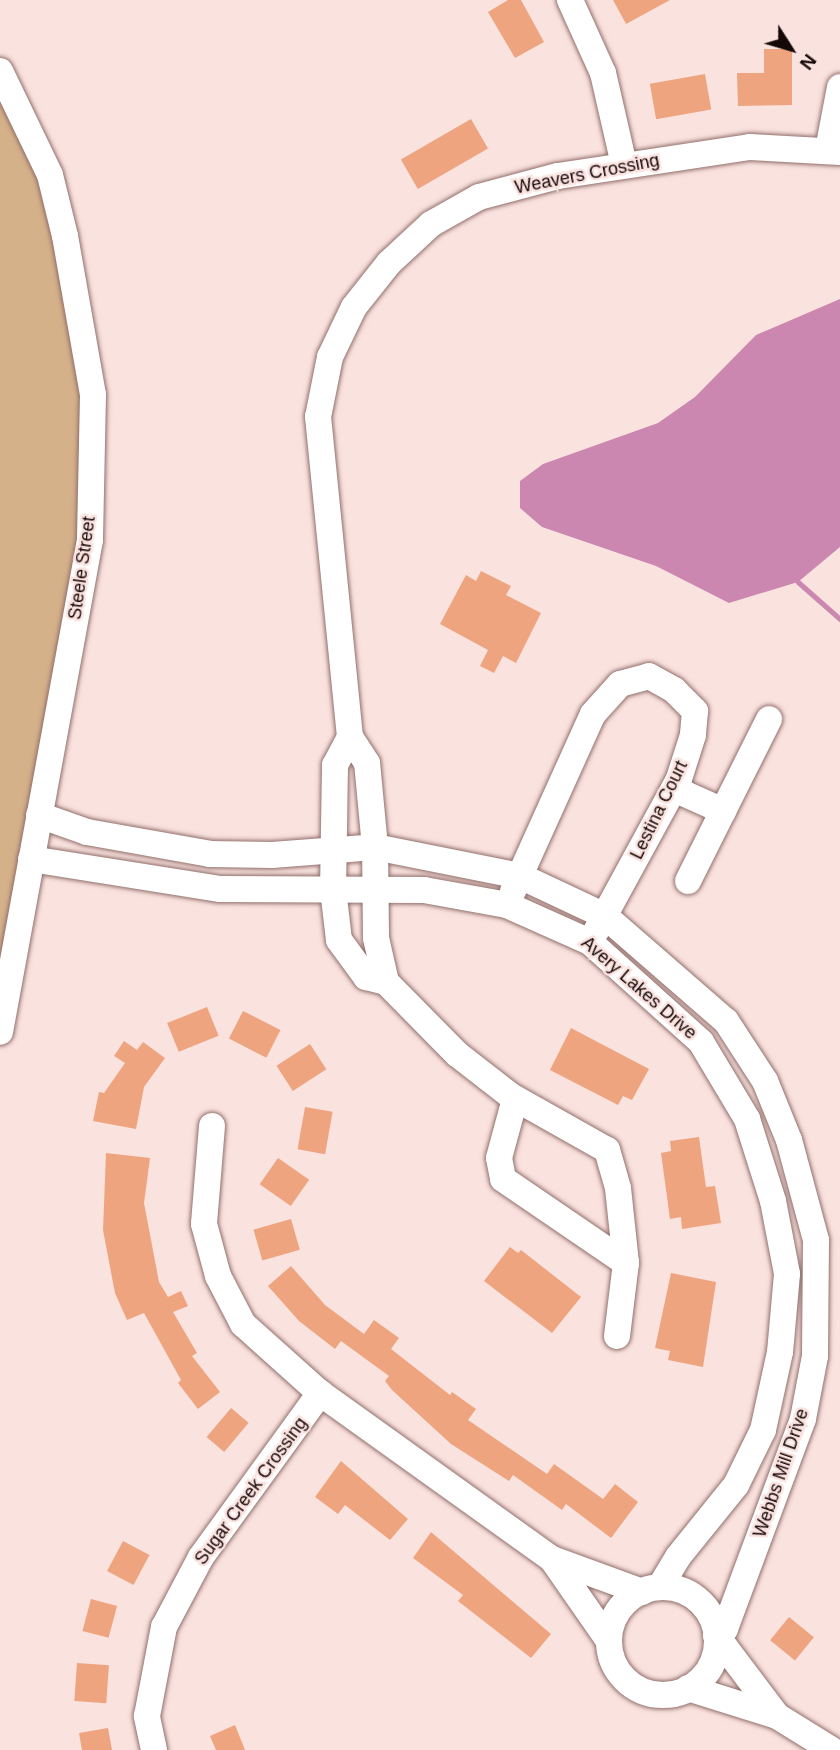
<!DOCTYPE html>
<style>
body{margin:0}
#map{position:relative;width:840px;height:1750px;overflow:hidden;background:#fae2df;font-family:Helvetica,sans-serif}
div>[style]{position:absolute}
.green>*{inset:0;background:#d5b18a}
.water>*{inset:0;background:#cc87b1}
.stream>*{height:5px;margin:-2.5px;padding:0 2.5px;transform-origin:2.5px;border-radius:2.5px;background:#cc87b1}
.building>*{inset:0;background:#eea47f;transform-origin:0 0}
.roads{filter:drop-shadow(0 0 2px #916f6b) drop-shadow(0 0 2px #916f6b)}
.minor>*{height:26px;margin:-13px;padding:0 13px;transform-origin:13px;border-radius:13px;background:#fff}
.minor>.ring{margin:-13px;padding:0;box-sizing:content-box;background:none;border:26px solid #fff;border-radius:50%}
span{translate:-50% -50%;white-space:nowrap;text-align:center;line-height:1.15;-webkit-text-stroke:5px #fae2df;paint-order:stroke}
.street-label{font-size:18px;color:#150908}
.north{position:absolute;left:756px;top:14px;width:70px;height:70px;-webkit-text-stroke:5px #fae2df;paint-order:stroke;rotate:127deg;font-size:19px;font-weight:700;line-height:28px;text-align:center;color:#150908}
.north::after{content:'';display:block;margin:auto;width:24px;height:32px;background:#150908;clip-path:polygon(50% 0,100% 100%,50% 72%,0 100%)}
</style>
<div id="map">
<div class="green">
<i style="clip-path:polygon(0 71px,26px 119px,93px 395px,90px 540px,0 1032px)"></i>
</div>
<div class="water">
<i style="clip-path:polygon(840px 299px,840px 547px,798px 582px,729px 603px,656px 566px,542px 527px,520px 508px,520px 481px,543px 464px,658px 423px,695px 397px,756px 335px)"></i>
</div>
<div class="stream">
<i style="left:798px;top:582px;width:56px;rotate:41.4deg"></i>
</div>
<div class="building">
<i style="clip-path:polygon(508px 0,521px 0,544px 42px,515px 58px,488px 12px)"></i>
<i style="clip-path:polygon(613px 0,670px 0,626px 24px)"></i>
<i style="clip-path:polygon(764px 49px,792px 49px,792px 105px,738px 106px,737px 73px,764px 73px)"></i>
<i style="left:705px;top:74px;width:36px;height:56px;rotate:80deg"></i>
<i style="left:471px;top:119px;width:34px;height:81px;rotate:60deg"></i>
<i style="clip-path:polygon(481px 571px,511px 586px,506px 595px,541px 613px,516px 663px,503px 656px,494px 673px,480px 666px,488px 650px,440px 624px,466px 575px,476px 581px)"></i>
<i style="left:207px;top:1007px;width:31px;height:43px;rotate:68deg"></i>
<i style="left:243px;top:1011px;width:42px;height:31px;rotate:27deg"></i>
<i style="clip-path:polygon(571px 1028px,649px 1069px,632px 1100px,623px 1096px,618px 1105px,550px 1070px)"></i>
<i style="clip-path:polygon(124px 1041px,137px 1050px,143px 1042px,165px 1058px,144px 1087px,136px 1129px,93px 1121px,99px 1092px,104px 1093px,125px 1063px,114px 1056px)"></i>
<i style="left:310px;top:1044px;width:30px;height:40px;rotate:57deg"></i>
<i style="left:305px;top:1107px;width:28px;height:43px;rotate:10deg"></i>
<i style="clip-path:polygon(699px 1137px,706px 1187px,715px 1186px,721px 1223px,682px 1229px,681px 1217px,670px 1219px,661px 1153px,671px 1151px,670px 1141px)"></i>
<i style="clip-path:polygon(106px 1153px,150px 1158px,144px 1203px,159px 1282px,168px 1297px,181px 1291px,188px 1306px,173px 1312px,197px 1353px,192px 1356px,220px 1392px,198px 1409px,178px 1383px,181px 1380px,144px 1313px,127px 1320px,115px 1293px,103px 1230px)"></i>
<i style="left:278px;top:1158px;width:38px;height:32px;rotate:35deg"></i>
<i style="left:291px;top:1219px;width:32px;height:39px;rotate:74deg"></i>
<i style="clip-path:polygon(510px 1247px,518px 1253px,521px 1250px,581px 1297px,552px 1333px,484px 1281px)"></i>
<i style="clip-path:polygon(291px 1266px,325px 1305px,364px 1334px,374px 1320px,399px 1338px,391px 1349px,450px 1395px,452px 1392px,476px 1409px,468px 1420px,547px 1474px,554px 1464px,603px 1499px,615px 1484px,638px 1502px,611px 1538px,566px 1504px,562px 1510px,513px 1475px,509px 1481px,451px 1444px,392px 1390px,385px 1381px,389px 1376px,341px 1341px,335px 1349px,299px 1321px,268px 1286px)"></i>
<i style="clip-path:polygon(671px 1273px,716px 1282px,703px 1367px,668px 1360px,670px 1351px,655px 1348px)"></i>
<i style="left:231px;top:1408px;width:23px;height:38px;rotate:40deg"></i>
<i style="clip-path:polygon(341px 1461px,408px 1519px,390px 1540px,345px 1505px,338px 1514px,315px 1497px)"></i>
<i style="clip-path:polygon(431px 1532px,551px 1634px,531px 1658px,458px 1601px,463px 1595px,413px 1558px)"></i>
<i style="left:123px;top:1541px;width:30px;height:34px;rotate:28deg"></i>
<i style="left:91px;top:1599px;width:27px;height:33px;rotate:15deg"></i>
<i style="left:789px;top:1617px;width:32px;height:30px;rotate:39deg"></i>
<i style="left:77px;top:1663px;width:32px;height:38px;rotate:4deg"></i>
<i style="clip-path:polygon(235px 1725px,245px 1750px,216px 1750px,210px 1736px)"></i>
<i style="clip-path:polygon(108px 1728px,112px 1750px,82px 1750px,79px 1733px)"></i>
</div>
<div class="roads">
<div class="minor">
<i style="left:570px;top:0;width:80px;rotate:65.7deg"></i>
<i style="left:603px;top:73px;width:94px;rotate:77.1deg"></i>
<i style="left:0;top:71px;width:115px;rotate:64.3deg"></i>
<i style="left:50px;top:175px;width:63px;rotate:76.2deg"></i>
<i style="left:65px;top:236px;width:161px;rotate:80deg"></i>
<i style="left:93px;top:395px;width:145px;rotate:91.2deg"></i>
<i style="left:90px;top:540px;width:500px;rotate:100.37deg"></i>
<i style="left:828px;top:150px;width:64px;rotate:-79.2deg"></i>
<i style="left:350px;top:737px;width:32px;rotate:118deg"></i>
<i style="left:335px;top:765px;width:124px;rotate:90.9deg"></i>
<i style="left:333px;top:889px;width:51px;rotate:83.3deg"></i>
<i style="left:339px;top:940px;width:46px;rotate:53.9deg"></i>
<i style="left:366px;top:977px;width:21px;rotate:14deg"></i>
<i style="left:674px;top:789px;width:54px;rotate:24.2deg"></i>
<i style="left:39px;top:815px;width:51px;rotate:19.5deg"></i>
<i style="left:87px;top:832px;width:125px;rotate:10.1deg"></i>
<i style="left:210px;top:854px;width:62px;rotate:0.9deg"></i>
<i style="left:272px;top:855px;width:103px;rotate:-4.4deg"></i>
<i style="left:375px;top:847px;width:148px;rotate:11.3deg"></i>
<i style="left:520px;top:876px;width:94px;rotate:25.2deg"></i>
<i style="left:605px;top:916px;width:160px;rotate:41deg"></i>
<i style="left:726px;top:1021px;width:72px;rotate:57deg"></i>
<i style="left:765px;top:1081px;width:64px;rotate:67.9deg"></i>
<i style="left:789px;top:1140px;width:104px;rotate:74.9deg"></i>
<i style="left:816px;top:1240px;width:116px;rotate:90.5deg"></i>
<i style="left:815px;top:1356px;width:64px;rotate:100.8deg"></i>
<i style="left:803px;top:1419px;width:224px;rotate:110.4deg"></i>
<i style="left:725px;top:1629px;width:11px;rotate:146deg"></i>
<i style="left:31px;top:859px;width:192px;rotate:9deg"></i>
<i style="left:221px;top:889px;width:203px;rotate:0.3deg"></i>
<i style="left:424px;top:890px;width:84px;rotate:10.2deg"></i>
<i style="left:507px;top:905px;width:91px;rotate:24deg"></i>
<i style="left:590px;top:942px;width:149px;rotate:42deg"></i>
<i style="left:701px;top:1042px;width:90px;rotate:59.1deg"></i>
<i style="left:747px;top:1119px;width:86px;rotate:72.4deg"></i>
<i style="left:773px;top:1201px;width:74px;rotate:79.1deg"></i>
<i style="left:787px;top:1274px;width:78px;rotate:95.1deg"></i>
<i style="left:780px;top:1352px;width:80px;rotate:102.3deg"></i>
<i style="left:763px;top:1430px;width:61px;rotate:116.1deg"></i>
<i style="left:736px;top:1485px;width:92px;rotate:128.9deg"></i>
<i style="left:678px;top:1557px;width:35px;rotate:121deg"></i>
<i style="left:688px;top:881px;width:181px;rotate:-63.4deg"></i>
<i style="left:513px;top:891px;width:194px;rotate:-65.7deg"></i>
<i style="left:593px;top:714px;width:40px;rotate:-48deg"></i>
<i style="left:620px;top:684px;width:30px;rotate:-15deg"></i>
<i style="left:649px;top:676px;width:29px;rotate:29deg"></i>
<i style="left:674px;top:690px;width:30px;rotate:45deg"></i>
<i style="left:695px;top:711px;width:24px;rotate:95deg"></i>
<i style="left:693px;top:735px;width:46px;rotate:107.7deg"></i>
<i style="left:679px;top:779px;width:173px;rotate:118.6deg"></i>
<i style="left:515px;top:1099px;width:61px;rotate:105.2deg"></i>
<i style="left:499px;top:1158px;width:21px;rotate:79deg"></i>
<i style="left:503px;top:1179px;width:149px;rotate:34.3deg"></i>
<i style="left:212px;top:1126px;width:98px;rotate:94.7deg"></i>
<i style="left:204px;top:1224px;width:54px;rotate:74.9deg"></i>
<i style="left:218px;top:1276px;width:54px;rotate:62.5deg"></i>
<i style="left:243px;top:1324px;width:103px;rotate:41.9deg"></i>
<i style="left:320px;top:1393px;width:285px;rotate:35.6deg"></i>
<i style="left:552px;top:1559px;width:96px;rotate:20.1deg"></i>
<i style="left:617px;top:1336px;width:74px;rotate:-83deg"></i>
<i style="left:626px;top:1263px;width:75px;rotate:-96.1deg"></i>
<i style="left:618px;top:1188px;width:40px;rotate:-106deg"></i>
<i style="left:607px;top:1150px;width:110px;rotate:-150.6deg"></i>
<i style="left:511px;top:1096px;width:68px;rotate:-142.1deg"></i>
<i style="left:457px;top:1054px;width:101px;rotate:-134.6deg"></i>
<i style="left:386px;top:982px;width:45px;rotate:-102.8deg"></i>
<i style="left:376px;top:938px;width:91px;rotate:-90.6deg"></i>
<i style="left:375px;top:847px;width:84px;rotate:-95.4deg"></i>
<i style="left:367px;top:763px;width:31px;rotate:-123deg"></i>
<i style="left:350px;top:737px;width:322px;rotate:-95.7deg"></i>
<i style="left:318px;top:417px;width:61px;rotate:-78.7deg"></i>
<i style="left:330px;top:357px;width:55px;rotate:-64.4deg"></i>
<i style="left:354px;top:307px;width:56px;rotate:-51.5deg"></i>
<i style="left:389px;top:263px;width:57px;rotate:-42.9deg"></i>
<i style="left:431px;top:224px;width:55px;rotate:-29.4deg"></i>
<i style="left:479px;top:197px;width:82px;rotate:-14.9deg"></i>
<i style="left:558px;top:176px;width:194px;rotate:-8.6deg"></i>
<i style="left:750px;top:147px;width:90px;rotate:3.2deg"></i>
<i style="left:552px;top:1559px;width:100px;rotate:55.2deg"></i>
<i class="ring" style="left:609px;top:1587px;width:82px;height:82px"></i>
<i style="left:717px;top:1643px;width:9px;rotate:27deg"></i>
<i style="left:725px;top:1647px;width:86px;rotate:53deg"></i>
<i style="left:688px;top:1688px;width:93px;rotate:17.5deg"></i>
<i style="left:777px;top:1716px;width:65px;rotate:31.7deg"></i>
<i style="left:154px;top:1750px;width:35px;rotate:-102deg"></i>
<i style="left:147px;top:1716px;width:91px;rotate:-79.2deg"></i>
<i style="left:164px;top:1627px;width:79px;rotate:-62.1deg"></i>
<i style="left:201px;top:1557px;width:203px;rotate:-54deg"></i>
</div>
</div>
<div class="street-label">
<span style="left:587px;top:174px;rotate:-11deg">Weavers Crossing</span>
<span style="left:82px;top:568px;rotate:-82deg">Steele Street</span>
<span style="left:659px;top:810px;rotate:-64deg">Lestina Court</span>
<span style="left:639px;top:988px;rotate:41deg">Avery Lakes Drive</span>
<span style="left:781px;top:1473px;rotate:-71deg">Webbs Mill Drive</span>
<span style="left:251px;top:1491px;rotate:-54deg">Sugar Creek Crossing</span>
</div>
<div class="north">N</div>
</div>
